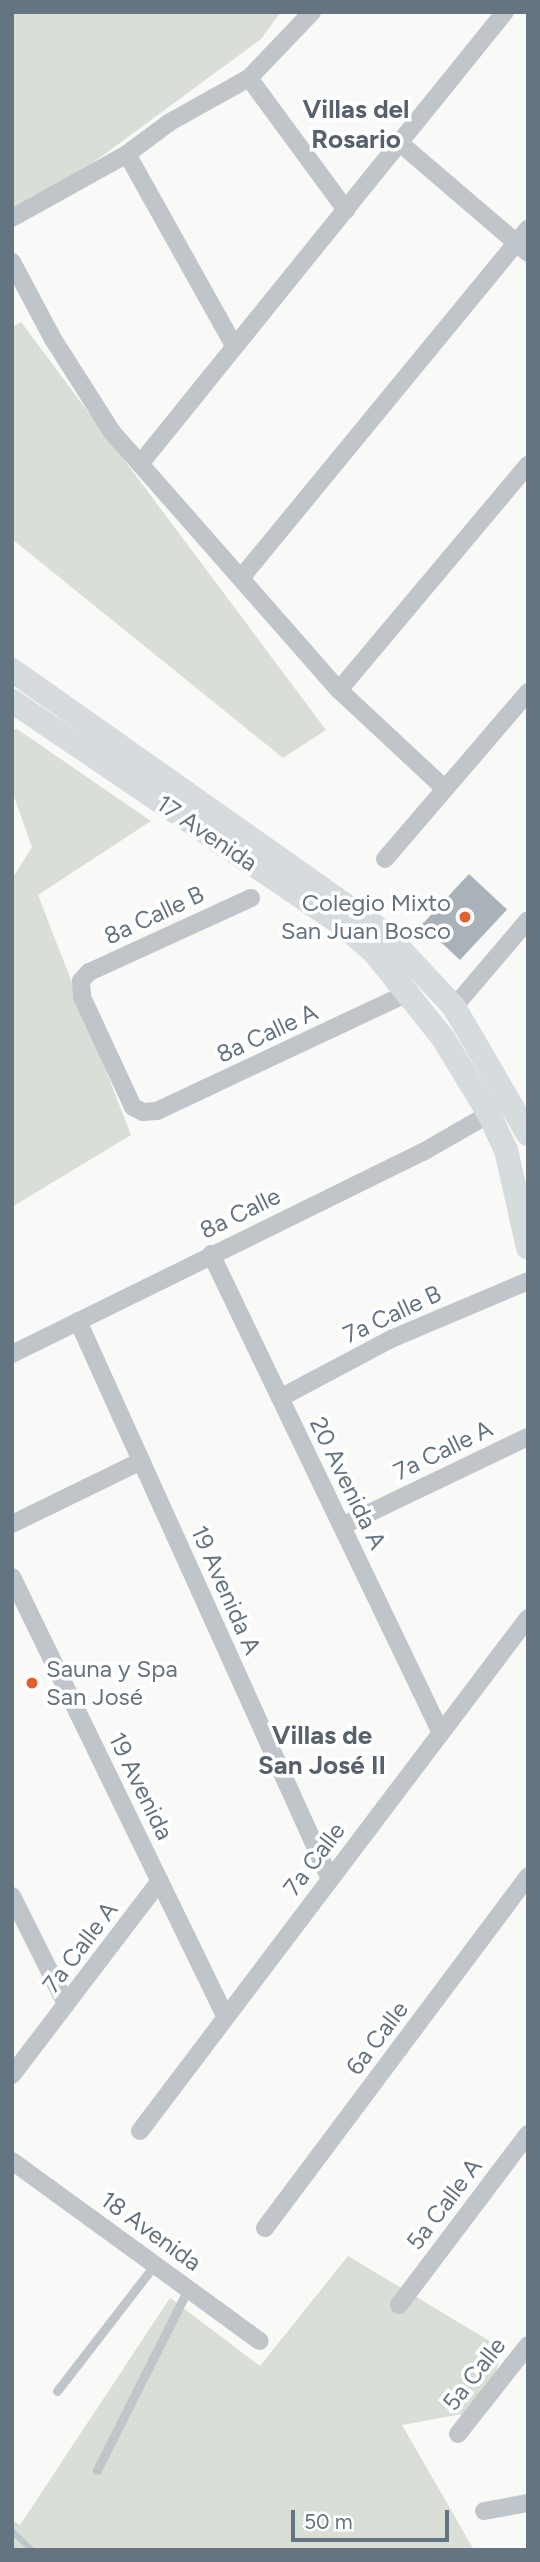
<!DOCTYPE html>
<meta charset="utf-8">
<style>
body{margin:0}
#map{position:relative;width:540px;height:2562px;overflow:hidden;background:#f9f9f7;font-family:Figtree,sans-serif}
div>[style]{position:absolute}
.green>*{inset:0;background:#d9ded6}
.stream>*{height:6px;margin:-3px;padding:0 3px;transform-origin:3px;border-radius:3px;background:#bcc6cb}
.building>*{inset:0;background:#a9b2b8;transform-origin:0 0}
.service>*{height:9px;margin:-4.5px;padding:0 4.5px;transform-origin:4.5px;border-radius:4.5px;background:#c0c5c9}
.minor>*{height:18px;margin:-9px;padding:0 9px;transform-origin:9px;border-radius:9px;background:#c0c5c9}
.secondary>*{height:24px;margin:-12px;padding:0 12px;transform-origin:12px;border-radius:12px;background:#d6dbde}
.dots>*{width:19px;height:19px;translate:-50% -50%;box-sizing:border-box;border:4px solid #fff;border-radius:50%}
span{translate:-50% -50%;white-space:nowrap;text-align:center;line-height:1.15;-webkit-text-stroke:7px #fff;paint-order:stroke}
.street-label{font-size:24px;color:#657481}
.poi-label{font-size:24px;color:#657481}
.right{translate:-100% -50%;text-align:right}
.left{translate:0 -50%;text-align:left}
.neighbourhood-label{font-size:26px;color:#57626d;font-weight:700}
.frame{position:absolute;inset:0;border:14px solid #657481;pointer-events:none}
.scale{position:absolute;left:291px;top:2510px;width:158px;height:32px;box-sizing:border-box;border:4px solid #657481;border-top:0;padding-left:9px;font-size:21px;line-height:24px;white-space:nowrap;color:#657481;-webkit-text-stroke:5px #fff;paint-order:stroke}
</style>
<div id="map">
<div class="green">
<i style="clip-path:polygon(12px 12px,281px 12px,261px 39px,94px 162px,12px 209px)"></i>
<i style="clip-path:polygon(21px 322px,326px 730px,283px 758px,12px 539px,12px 327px)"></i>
<i style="clip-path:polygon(17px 729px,151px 821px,38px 895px,131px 1135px,12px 1207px,12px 879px,32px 847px,12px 791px,12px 730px)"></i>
<i style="clip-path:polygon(348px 2256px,503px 2349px,484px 2410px,402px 2425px,474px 2550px,12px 2550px,12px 2520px,20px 2525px,170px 2298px,260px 2366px)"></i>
</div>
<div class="stream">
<i style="left:12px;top:2531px;width:28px;rotate:44deg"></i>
</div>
<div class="building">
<i style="left:469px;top:874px;width:52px;height:69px;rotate:43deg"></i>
</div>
<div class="service">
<i style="left:57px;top:2391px;width:160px;rotate:-52.3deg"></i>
<i style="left:97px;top:2470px;width:203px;rotate:-63.3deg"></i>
</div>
<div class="minor">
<i style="left:249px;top:78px;width:164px;rotate:53.7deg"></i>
<i style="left:401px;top:144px;width:167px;rotate:40.6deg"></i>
<i style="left:127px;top:154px;width:218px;rotate:60.8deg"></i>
<i style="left:12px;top:218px;width:132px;rotate:-29.1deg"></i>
<i style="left:127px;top:154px;width:54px;rotate:-36.7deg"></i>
<i style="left:170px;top:122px;width:90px;rotate:-29.1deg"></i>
<i style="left:249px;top:78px;width:91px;rotate:-46.3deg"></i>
<i style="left:12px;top:262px;width:87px;rotate:62deg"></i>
<i style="left:53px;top:339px;width:110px;rotate:57.6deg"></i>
<i style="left:112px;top:432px;width:344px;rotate:48.7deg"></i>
<i style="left:339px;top:690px;width:145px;rotate:43deg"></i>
<i style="left:140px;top:464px;width:581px;rotate:-51.08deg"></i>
<i style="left:241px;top:578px;width:452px;rotate:-50.6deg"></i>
<i style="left:339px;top:690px;width:294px;rotate:-50deg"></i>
<i style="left:385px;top:859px;width:220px;rotate:-49.4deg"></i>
<i style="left:251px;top:898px;width:178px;rotate:155.4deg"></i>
<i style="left:89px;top:972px;width:12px;rotate:132deg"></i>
<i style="left:81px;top:981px;width:16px;rotate:86deg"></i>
<i style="left:82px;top:997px;width:121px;rotate:65.1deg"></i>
<i style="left:133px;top:1107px;width:11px;rotate:27deg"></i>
<i style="left:143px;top:1112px;width:14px;rotate:-4deg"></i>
<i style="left:157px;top:1111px;width:280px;rotate:-25.2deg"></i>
<i style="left:454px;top:1007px;width:114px;rotate:-49.6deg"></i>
<i style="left:211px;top:1254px;width:531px;rotate:64.35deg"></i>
<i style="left:78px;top:1321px;width:612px;rotate:65.7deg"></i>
<i style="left:12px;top:1354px;width:458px;rotate:-26.2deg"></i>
<i style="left:423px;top:1152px;width:76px;rotate:-29.9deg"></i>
<i style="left:280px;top:1398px;width:126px;rotate:-28deg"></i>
<i style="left:391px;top:1339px;width:149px;rotate:-22.9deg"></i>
<i style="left:12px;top:1524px;width:144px;rotate:-26deg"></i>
<i style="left:342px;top:1526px;width:206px;rotate:-25.6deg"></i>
<i style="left:12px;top:1577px;width:488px;rotate:64.1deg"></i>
<i style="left:12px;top:1896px;width:121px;rotate:63.4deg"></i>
<i style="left:12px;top:2075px;width:244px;rotate:-52.7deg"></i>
<i style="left:140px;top:2131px;width:643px;rotate:-52.9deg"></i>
<i style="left:12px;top:2161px;width:306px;rotate:36deg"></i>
<i style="left:265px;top:2228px;width:439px;rotate:-53.2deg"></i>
<i style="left:399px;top:2305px;width:214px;rotate:-53deg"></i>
<i style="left:458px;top:2434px;width:113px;rotate:-51.8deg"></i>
<i style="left:484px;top:2511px;width:45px;rotate:-10.3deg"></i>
</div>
<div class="secondary">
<i style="left:12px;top:670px;width:456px;rotate:35.2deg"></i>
<i style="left:385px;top:933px;width:101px;rotate:47deg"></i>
<i style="left:454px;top:1007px;width:147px;rotate:59.8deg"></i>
<i style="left:12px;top:701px;width:395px;rotate:34.1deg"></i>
<i style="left:339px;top:922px;width:46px;rotate:40.6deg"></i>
<i style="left:374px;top:952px;width:110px;rotate:51.3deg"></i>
<i style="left:443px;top:1038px;width:89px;rotate:58.8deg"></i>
<i style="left:489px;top:1114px;width:40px;rotate:65deg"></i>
<i style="left:506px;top:1150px;width:100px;rotate:77.3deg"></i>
</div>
<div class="dots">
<i style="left:465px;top:917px;background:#e06030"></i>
<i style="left:32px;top:1683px;background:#e06030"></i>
</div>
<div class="street-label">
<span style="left:207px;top:833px;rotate:34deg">17 Avenida</span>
<span style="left:154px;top:915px;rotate:-25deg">8a Calle B</span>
<span style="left:267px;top:1033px;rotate:-25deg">8a Calle A</span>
<span style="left:240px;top:1213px;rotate:-26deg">8a Calle</span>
<span style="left:392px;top:1314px;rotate:-25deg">7a Calle B</span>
<span style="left:443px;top:1450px;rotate:-26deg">7a Calle A</span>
<span style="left:348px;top:1483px;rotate:64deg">20 Avenida A</span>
<span style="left:226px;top:1590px;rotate:66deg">19 Avenida A</span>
<span style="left:141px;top:1786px;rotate:64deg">19 Avenida</span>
<span style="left:314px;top:1859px;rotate:-53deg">7a Calle</span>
<span style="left:80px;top:1947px;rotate:-53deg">7a Calle A</span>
<span style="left:377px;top:2038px;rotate:-53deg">6a Calle</span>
<span style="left:444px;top:2204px;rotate:-53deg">5a Calle A</span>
<span style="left:151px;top:2231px;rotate:36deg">18 Avenida</span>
<span style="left:474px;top:2374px;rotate:-52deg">5a Calle</span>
</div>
<div class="poi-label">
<span class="right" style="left:451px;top:917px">Colegio Mixto<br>San Juan Bosco</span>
<span class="left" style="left:46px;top:1683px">Sauna y Spa<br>San José</span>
</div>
<div class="neighbourhood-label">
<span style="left:356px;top:125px">Villas del<br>Rosario</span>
<span style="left:322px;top:1751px">Villas de<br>San José II</span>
</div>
<div class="frame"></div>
<div class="scale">50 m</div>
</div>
